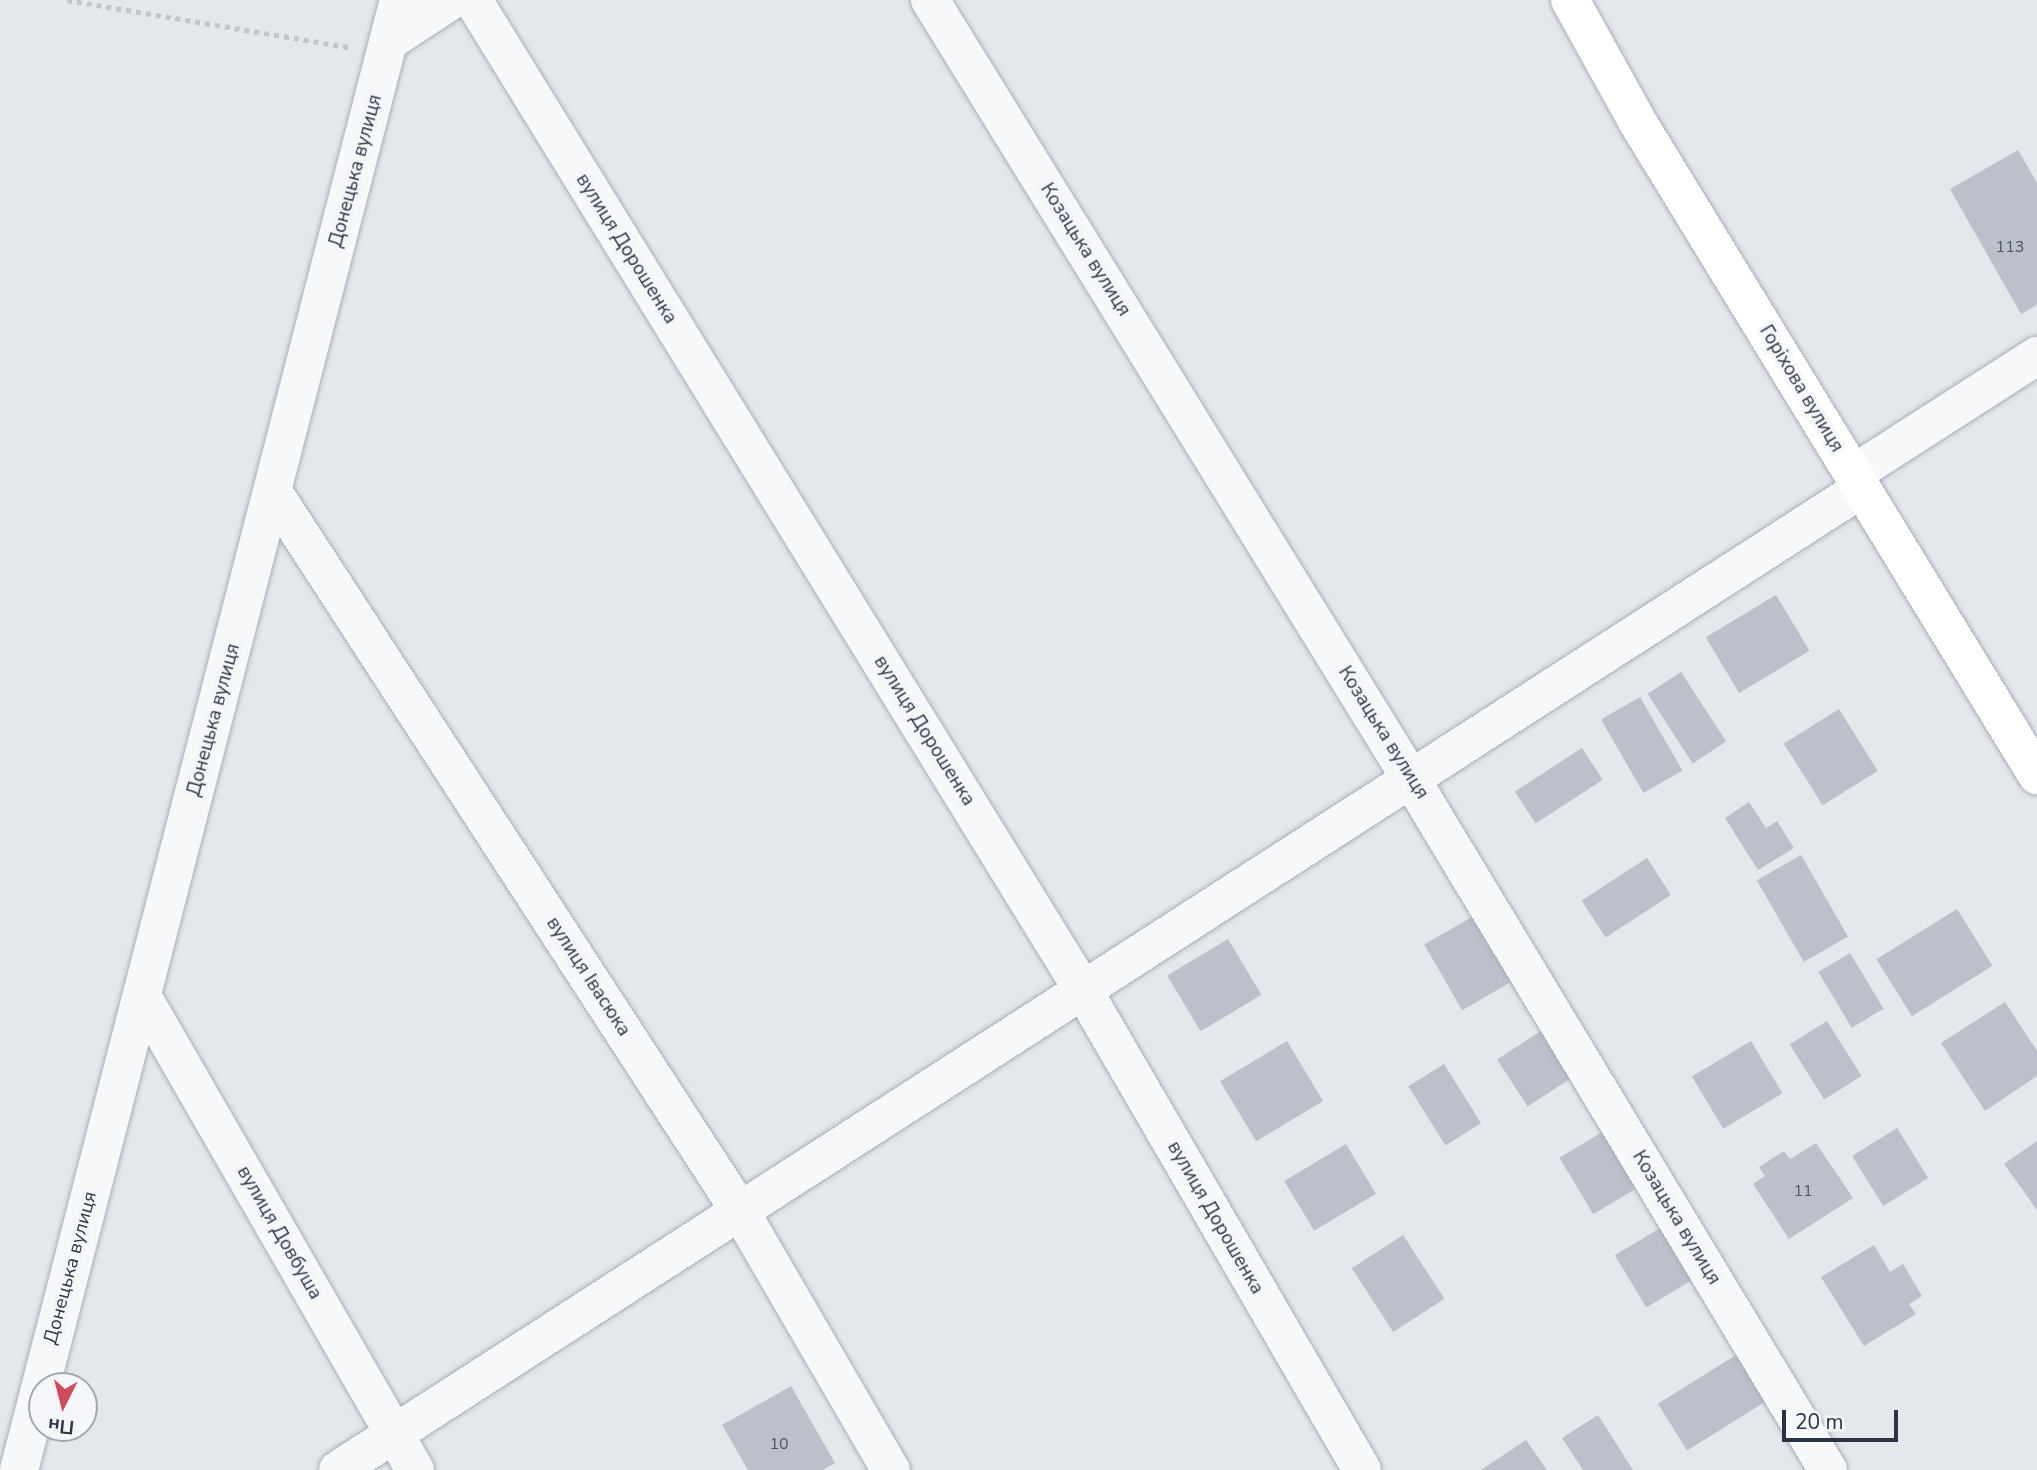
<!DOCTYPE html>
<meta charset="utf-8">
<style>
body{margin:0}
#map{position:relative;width:2037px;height:1470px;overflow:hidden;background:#e4e7ec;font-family:"Nunito Sans",sans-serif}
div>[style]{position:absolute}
.building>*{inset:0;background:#bbc0ca;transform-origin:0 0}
.path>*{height:4.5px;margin-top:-2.25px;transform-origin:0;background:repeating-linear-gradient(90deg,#c2c5cb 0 5px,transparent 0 10px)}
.roads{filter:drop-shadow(0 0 2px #a9aeb7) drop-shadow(0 0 2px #a9aeb7)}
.minor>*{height:38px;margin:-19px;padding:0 19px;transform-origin:19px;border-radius:19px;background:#f7f8fa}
.major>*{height:38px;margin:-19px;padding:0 19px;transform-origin:19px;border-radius:19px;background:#fff}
span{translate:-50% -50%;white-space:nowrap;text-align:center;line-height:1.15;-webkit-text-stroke:7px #f4f6f9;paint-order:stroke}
.number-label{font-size:16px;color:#4f5766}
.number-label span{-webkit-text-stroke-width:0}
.street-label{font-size:19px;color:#2b3445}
.north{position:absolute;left:28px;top:1372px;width:70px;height:70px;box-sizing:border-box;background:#f4f6f9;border:2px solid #a4a8b1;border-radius:50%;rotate:186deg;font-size:19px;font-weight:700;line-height:28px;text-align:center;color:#2b3445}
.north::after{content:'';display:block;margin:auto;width:24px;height:32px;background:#d1495b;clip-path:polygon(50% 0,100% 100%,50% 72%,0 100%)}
.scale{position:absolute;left:1782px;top:1410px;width:116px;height:32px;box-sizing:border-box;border:4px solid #2b3445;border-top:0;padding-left:9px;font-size:21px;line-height:24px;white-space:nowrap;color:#2b3445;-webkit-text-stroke:5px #f4f6f9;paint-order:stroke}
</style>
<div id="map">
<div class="building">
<i style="clip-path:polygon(2018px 150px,2037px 183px,2037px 305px,2021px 314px,1950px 189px)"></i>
<i style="left:1776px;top:595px;width:65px;height:82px;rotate:59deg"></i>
<i style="left:1681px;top:672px;width:83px;height:40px;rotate:57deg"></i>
<i style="left:1640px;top:697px;width:85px;height:45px;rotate:60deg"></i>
<i style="left:1839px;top:709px;width:73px;height:65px;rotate:58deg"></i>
<i style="left:1582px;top:748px;width:38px;height:80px;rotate:57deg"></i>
<i style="clip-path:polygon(1749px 802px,1766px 828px,1777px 821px,1794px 848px,1758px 870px,1725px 818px)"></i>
<i style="left:1801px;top:855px;width:94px;height:51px;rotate:60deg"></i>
<i style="left:1647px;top:858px;width:44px;height:78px;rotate:57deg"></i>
<i style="left:1957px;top:909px;width:67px;height:95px;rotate:58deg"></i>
<i style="left:1477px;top:914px;width:76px;height:61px;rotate:60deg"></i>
<i style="left:1228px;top:939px;width:65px;height:71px;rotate:59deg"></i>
<i style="left:1850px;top:953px;width:65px;height:37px;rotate:59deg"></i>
<i style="clip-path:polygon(2005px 1002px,2037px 1051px,2037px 1076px,1985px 1111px,1941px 1043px)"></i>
<i style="left:1827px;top:1021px;width:65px;height:44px;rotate:58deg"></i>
<i style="left:1544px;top:1029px;width:56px;height:56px;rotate:57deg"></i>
<i style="left:1287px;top:1041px;width:70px;height:78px;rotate:59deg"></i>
<i style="left:1751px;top:1041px;width:61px;height:69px;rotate:59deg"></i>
<i style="left:1444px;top:1064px;width:70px;height:42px;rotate:58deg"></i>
<i style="left:1897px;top:1128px;width:59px;height:53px;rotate:58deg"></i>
<i style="left:1604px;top:1131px;width:66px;height:52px;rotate:59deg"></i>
<i style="clip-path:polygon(2037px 1141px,2037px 1210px,2004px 1164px)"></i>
<i style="clip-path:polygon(1816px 1143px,1853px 1198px,1789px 1239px,1753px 1184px,1765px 1176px,1759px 1167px,1784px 1151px,1790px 1159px)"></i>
<i style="left:1346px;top:1144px;width:58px;height:72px;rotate:59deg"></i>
<i style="left:1662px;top:1227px;width:61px;height:55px;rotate:59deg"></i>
<i style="left:1403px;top:1235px;width:76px;height:61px;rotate:57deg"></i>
<i style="clip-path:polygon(1874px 1245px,1890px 1272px,1903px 1264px,1922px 1296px,1909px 1304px,1916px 1314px,1864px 1346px,1821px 1277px)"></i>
<i style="left:1736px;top:1355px;width:55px;height:92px;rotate:58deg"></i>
<i style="clip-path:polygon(791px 1386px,835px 1463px,823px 1470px,748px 1470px,722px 1425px)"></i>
<i style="clip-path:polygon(1598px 1415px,1633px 1470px,1583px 1470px,1562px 1438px)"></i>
<i style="clip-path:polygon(1526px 1440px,1547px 1470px,1481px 1470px)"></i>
</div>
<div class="path">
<i style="left:67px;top:0;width:285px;rotate:9.5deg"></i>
</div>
<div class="roads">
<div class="minor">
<i style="left:473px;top:0;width:1163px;rotate:58.36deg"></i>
<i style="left:1083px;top:990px;width:555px;rotate:59.83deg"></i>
<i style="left:930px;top:0;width:916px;rotate:58.31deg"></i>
<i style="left:1411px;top:779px;width:807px;rotate:58.89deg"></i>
<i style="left:391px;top:40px;width:73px;rotate:-33.3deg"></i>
<i style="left:1853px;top:474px;width:219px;rotate:-32.7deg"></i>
<i style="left:273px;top:492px;width:857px;rotate:57deg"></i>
<i style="left:740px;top:1211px;width:300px;rotate:59.8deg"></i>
<i style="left:142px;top:996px;width:547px;rotate:60.06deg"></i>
<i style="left:19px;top:1470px;width:1518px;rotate:-75.51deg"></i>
<i style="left:338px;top:1470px;width:1812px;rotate:-32.79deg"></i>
</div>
<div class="major">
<i style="left:1570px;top:0;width:138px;rotate:61deg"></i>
<i style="left:1637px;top:121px;width:767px;rotate:58.55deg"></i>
</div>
</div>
<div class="number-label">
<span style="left:2010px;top:247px">113</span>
<span style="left:1803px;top:1191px">11</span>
<span style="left:779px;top:1444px">10</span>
</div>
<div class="street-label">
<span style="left:356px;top:171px;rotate:-75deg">Донецька вулиця</span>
<span style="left:626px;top:249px;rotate:58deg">вулиця Дорошенка</span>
<span style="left:1085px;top:250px;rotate:58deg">Козацька вулиця</span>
<span style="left:1801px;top:389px;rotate:59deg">Горіхова вулиця</span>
<span style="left:214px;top:720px;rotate:-75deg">Донецька вулиця</span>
<span style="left:924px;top:731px;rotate:58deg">вулиця Дорошенка</span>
<span style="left:1383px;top:733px;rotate:58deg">Козацька вулиця</span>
<span style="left:588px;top:977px;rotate:57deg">вулиця Івасюка</span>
<span style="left:1215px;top:1218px;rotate:60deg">вулиця Дорошенка</span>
<span style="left:1676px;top:1218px;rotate:59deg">Козацька вулиця</span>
<span style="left:279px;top:1233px;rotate:60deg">вулиця Довбуша</span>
<span style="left:71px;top:1268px;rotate:-75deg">Донецька вулиця</span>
</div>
<div class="north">Пн</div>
<div class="scale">20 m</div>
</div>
